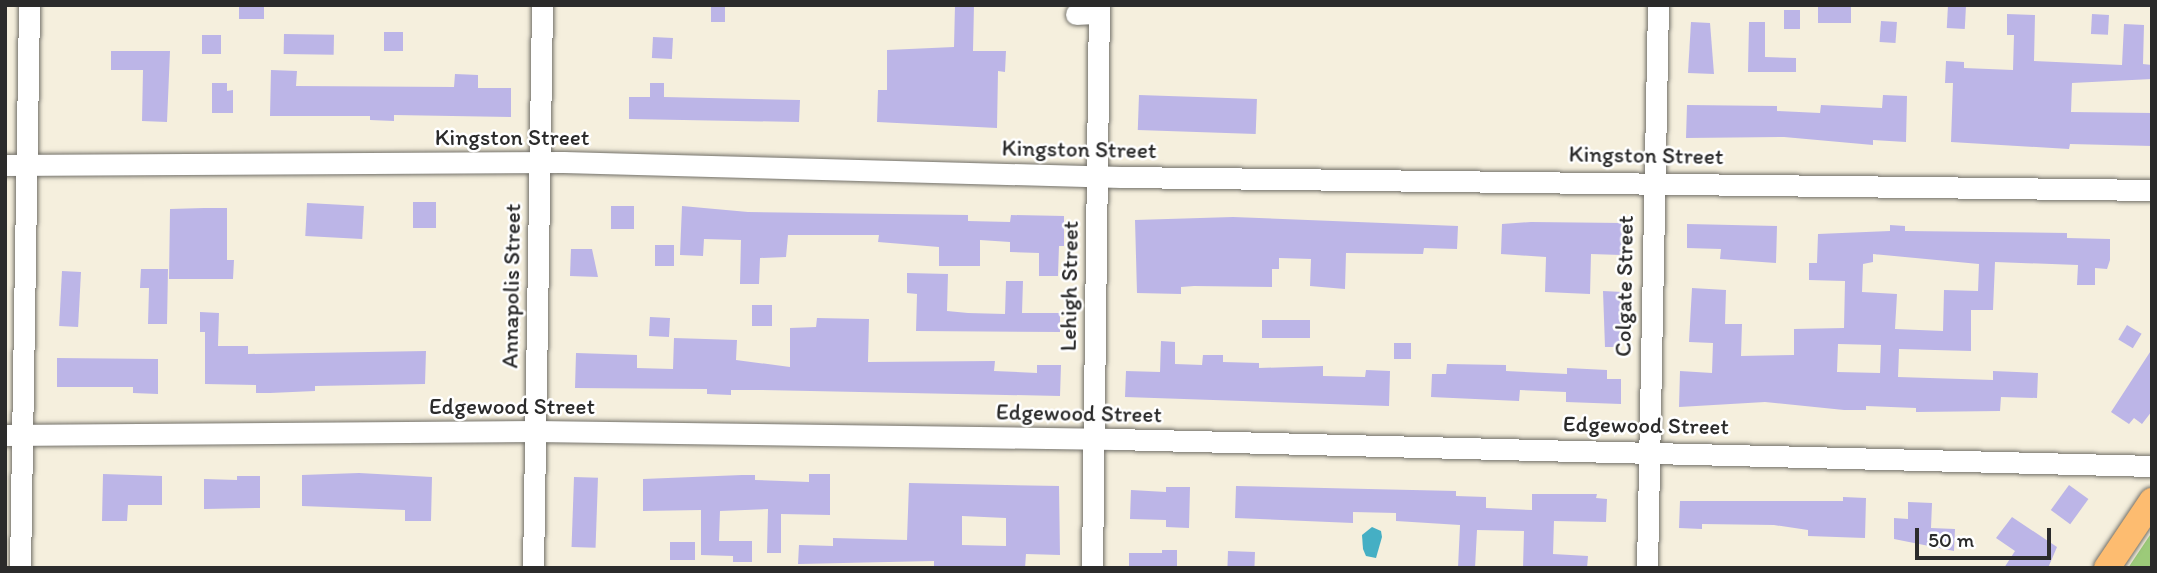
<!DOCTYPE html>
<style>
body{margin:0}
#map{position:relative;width:2157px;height:573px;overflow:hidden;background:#f5efdd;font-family:Itim,sans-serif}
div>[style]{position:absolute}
.green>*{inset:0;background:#9cca79}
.water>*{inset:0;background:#45afc4}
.building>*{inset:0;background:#bcb5e7;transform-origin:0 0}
.roads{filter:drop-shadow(0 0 2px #727069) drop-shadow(0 0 2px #727069)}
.minor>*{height:21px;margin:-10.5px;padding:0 10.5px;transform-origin:10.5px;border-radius:10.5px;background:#fff}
.major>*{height:26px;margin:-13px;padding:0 13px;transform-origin:13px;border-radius:13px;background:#fdbc70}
span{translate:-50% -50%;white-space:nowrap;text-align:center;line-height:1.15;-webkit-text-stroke:5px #fff;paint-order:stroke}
.street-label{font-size:23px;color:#2b2b2b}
.frame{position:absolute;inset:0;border:7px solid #2b2b2b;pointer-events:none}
.scale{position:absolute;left:1915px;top:528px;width:136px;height:32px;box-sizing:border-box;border:4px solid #2b2b2b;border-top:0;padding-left:9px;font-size:21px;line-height:24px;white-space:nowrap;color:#2b2b2b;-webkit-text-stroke:5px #fff;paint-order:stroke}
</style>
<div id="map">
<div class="green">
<i style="clip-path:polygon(2152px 532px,2152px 568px,2128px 568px)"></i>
</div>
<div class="water">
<i style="clip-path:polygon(1372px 527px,1381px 531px,1382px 537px,1376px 558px,1366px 556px,1363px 549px,1362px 535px)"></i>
</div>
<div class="building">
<i style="left:239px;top:5px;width:25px;height:14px"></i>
<i style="left:711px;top:5px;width:14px;height:17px"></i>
<i style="clip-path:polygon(955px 5px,974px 5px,973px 51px,1006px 51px,1005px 72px,998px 71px,997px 128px,877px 122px,878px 90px,887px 90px,887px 50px,954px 47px)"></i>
<i style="left:1818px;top:5px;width:33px;height:18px"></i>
<i style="left:1948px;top:5px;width:18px;height:23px;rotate:3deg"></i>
<i style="left:1784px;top:10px;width:16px;height:19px"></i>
<i style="clip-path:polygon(2007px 14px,2035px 15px,2034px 61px,2122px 65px,2124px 24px,2144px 25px,2143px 64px,2152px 65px,2152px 79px,2072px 83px,2071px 112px,2152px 113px,2152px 146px,2070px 144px,2069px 149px,1951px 142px,1953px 83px,1945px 83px,1946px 61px,1964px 62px,1964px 68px,2013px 70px,2014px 35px,2007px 35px)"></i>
<i style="left:2092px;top:14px;width:17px;height:20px;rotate:3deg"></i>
<i style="left:1881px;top:21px;width:16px;height:21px;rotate:4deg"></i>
<i style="clip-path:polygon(1691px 22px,1710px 23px,1714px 74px,1688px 73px)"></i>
<i style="clip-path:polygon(1749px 22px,1765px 22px,1765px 57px,1796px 58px,1796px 72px,1748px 72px)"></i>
<i style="left:384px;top:32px;width:19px;height:19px"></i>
<i style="left:284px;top:34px;width:50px;height:20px;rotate:1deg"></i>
<i style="left:202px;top:35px;width:19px;height:19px"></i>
<i style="left:653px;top:37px;width:20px;height:21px;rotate:3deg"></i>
<i style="clip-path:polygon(111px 51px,170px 51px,167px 122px,142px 121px,143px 70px,111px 70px)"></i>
<i style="clip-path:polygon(271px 70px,297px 71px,296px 86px,454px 87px,455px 74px,478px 75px,478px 88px,511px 88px,511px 117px,394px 115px,394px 121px,370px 120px,370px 116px,270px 116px)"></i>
<i style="clip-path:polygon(212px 83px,227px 83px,227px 91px,233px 90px,233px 113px,212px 113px)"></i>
<i style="clip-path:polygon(650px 83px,664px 83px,664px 97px,800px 100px,799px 122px,629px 119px,629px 97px,650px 97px)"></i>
<i style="left:1139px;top:95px;width:118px;height:35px;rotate:2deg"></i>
<i style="clip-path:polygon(1883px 95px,1907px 96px,1906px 142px,1873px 140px,1873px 145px,1784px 137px,1686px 138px,1687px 105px,1777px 106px,1777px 111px,1820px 113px,1821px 105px,1882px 108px)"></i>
<i style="left:413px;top:202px;width:23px;height:26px"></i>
<i style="left:307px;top:203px;width:57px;height:33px;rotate:3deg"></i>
<i style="left:611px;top:206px;width:23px;height:23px"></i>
<i style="clip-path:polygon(682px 206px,748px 212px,968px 215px,968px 221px,1010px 222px,1011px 215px,1064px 216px,1064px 246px,1059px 246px,1058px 276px,1039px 276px,1039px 253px,1010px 252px,1010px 242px,980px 240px,980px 266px,939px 266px,939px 247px,878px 242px,879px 235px,788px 235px,786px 257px,760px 258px,759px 284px,740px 284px,741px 240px,704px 239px,703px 256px,680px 255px)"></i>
<i style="clip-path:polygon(204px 208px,227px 208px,227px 260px,234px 260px,233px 279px,169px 279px,170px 209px)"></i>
<i style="clip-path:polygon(1233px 217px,1458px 226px,1457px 249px,1424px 248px,1423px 254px,1346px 253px,1345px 289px,1310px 286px,1311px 259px,1279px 258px,1279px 269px,1272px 269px,1272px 287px,1194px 286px,1181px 287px,1181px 294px,1137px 293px,1135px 220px)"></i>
<i style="clip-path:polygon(1531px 222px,1622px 223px,1621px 255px,1591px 254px,1590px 294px,1545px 292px,1546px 257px,1501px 254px,1502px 224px)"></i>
<i style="clip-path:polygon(1687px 224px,1777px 226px,1776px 263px,1720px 259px,1721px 249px,1687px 248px)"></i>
<i style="clip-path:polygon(evenodd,1890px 225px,1905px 226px,1905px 231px,2067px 233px,2067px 238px,2110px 239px,2110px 260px,2107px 269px,2095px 268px,2095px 285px,2077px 285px,2078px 265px,1995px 262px,1993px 310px,1971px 310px,1971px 351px,1899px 349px,1898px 377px,1993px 380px,1993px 371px,2038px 373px,2037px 398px,2001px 397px,2000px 411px,1916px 412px,1916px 408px,1866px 406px,1866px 410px,1844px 410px,1765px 402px,1679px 407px,1680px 371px,1712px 373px,1713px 343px,1689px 342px,1692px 288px,1726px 290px,1725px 324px,1742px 324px,1741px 356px,1794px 355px,1794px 329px,1844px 328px,1845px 281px,1809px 280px,1809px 263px,1817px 263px,1818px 234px,1890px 231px,1890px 225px,1873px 254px,1979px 264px,1978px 291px,1944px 290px,1943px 331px,1895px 329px,1897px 294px,1862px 292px,1863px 264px,1873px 262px,1873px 254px,1890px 225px,1838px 344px,1881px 345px,1880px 373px,1837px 372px,1838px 344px)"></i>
<i style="left:655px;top:245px;width:19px;height:21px"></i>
<i style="clip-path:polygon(571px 249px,592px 249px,598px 277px,570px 276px)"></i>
<i style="clip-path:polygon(141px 269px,168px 269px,167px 324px,148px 324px,149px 288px,140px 288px)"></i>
<i style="left:62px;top:271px;width:19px;height:55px;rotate:3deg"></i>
<i style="clip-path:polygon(907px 273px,948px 274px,947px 311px,968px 313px,1005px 314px,1006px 281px,1023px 281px,1022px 313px,1060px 313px,1060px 332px,916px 331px,917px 294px,907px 293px)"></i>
<i style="clip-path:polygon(1603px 291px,1623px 292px,1621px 347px,1605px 347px)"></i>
<i style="left:752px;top:305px;width:20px;height:21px"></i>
<i style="clip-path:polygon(200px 312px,219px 313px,218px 346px,248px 346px,248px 354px,426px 351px,425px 384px,315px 386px,315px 391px,270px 393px,256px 393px,256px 385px,205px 384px,205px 332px,200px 332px)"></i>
<i style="left:650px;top:317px;width:20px;height:19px;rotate:3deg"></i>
<i style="clip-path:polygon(817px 318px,869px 319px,868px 362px,995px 361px,994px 371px,1037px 373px,1037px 365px,1061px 365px,1060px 396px,762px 390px,731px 390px,731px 395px,707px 394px,707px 389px,575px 388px,576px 353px,637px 355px,637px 368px,673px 369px,674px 338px,737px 340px,736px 360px,790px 367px,790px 328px,816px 327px)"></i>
<i style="left:1262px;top:320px;width:48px;height:18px"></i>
<i style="left:2127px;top:325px;width:17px;height:17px;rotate:31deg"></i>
<i style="clip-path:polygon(1161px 341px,1175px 342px,1175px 364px,1202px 365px,1203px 355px,1223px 355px,1223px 362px,1259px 363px,1259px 368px,1323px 366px,1323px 376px,1365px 377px,1366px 370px,1390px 371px,1389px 406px,1125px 397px,1126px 371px,1160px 372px)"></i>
<i style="left:1394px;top:343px;width:17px;height:16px"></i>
<i style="clip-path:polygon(2152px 349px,2152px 411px,2142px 424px,2134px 418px,2129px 424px,2111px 412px)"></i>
<i style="clip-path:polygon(57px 358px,158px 359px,158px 394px,133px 393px,133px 387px,57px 387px)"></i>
<i style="clip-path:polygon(1447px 364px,1506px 365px,1506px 371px,1567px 374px,1567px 368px,1607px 370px,1607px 379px,1621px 379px,1621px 404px,1566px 402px,1566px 392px,1520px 390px,1519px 401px,1431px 397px,1432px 374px,1446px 374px)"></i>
<i style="clip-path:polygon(359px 473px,432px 477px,431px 521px,405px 521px,405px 510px,302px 506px,302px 475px)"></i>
<i style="clip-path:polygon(103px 474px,162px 476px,162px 505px,128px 505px,127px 521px,102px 521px)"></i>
<i style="clip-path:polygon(809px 474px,830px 474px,830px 515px,781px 514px,781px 553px,767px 553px,768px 509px,720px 511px,719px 541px,752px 541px,752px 562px,733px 562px,733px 556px,701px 555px,701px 510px,643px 511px,643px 479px,742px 475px,755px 475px,755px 480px,809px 482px)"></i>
<i style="clip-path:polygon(237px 476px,260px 476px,260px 508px,204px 509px,204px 479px,237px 480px)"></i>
<i style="left:574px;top:477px;width:24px;height:70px;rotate:2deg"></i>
<i style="clip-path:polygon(evenodd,909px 483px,1059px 486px,1060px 555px,1026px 554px,1025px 568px,934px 566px,934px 561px,798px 564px,799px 545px,833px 546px,833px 538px,907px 540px,909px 483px,962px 516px,1006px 518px,1006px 546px,962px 545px,962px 516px)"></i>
<i style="left:2069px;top:485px;width:24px;height:31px;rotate:36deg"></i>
<i style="clip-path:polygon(1236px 486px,1456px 491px,1456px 496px,1486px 497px,1486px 508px,1532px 510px,1532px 494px,1597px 494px,1596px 498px,1607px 499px,1606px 522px,1554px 521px,1553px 554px,1588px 556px,1587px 568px,1523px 568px,1524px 531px,1477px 530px,1475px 568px,1458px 568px,1460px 525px,1396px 521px,1396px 513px,1353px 512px,1353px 523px,1235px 518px)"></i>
<i style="clip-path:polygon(1166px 487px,1190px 487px,1189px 528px,1166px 527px,1166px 520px,1130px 519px,1131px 490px,1166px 492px)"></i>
<i style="clip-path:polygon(1843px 497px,1866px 498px,1865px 538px,1808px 536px,1808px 530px,1774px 525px,1702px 524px,1702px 529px,1679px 528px,1680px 501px,1843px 501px)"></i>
<i style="clip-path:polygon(1908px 502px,1932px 503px,1931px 528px,1955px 529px,1954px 551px,1894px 539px,1894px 518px,1908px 519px)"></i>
<i style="clip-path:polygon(2012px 517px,2057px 547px,2048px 568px,2004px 568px,2015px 551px,1996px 538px)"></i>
<i style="left:670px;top:542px;width:25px;height:18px"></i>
<i style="clip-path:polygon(1162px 550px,1177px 550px,1177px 568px,1129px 568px,1129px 553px,1162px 553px)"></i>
<i style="left:1228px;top:551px;width:27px;height:17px;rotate:2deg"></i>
</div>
<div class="roads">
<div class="minor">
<i style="left:1076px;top:14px;width:22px;rotate:-3deg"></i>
<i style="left:5px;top:165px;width:558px;rotate:-0.31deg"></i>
<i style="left:563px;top:162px;width:558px;rotate:1.54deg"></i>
<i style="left:1121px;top:177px;width:1031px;rotate:0.72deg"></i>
<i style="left:5px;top:435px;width:530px;rotate:-0.43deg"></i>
<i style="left:535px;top:431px;width:580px;rotate:0.79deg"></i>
<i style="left:1115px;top:439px;width:1037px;rotate:1.49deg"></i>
<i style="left:20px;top:568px;width:563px;rotate:-89.08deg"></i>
<i style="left:533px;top:568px;width:563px;rotate:-89.08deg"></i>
<i style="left:1092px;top:568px;width:563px;rotate:-89.29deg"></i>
<i style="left:1647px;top:568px;width:563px;rotate:-88.88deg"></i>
</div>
<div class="major">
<i style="left:2107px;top:568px;width:81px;rotate:-56.1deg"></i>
</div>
</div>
<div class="street-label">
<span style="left:512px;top:137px">Kingston Street</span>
<span style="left:1079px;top:149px;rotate:1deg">Kingston Street</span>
<span style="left:1646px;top:155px;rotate:1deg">Kingston Street</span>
<span style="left:511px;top:286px;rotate:-89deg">Annapolis Street</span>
<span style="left:1069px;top:286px;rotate:-89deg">Lehigh Street</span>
<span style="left:1624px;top:286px;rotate:-89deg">Colgate Street</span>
<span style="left:512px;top:406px">Edgewood Street</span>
<span style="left:1079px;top:413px;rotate:1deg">Edgewood Street</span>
<span style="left:1646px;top:425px;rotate:1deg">Edgewood Street</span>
</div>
<div class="frame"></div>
<div class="scale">50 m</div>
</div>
